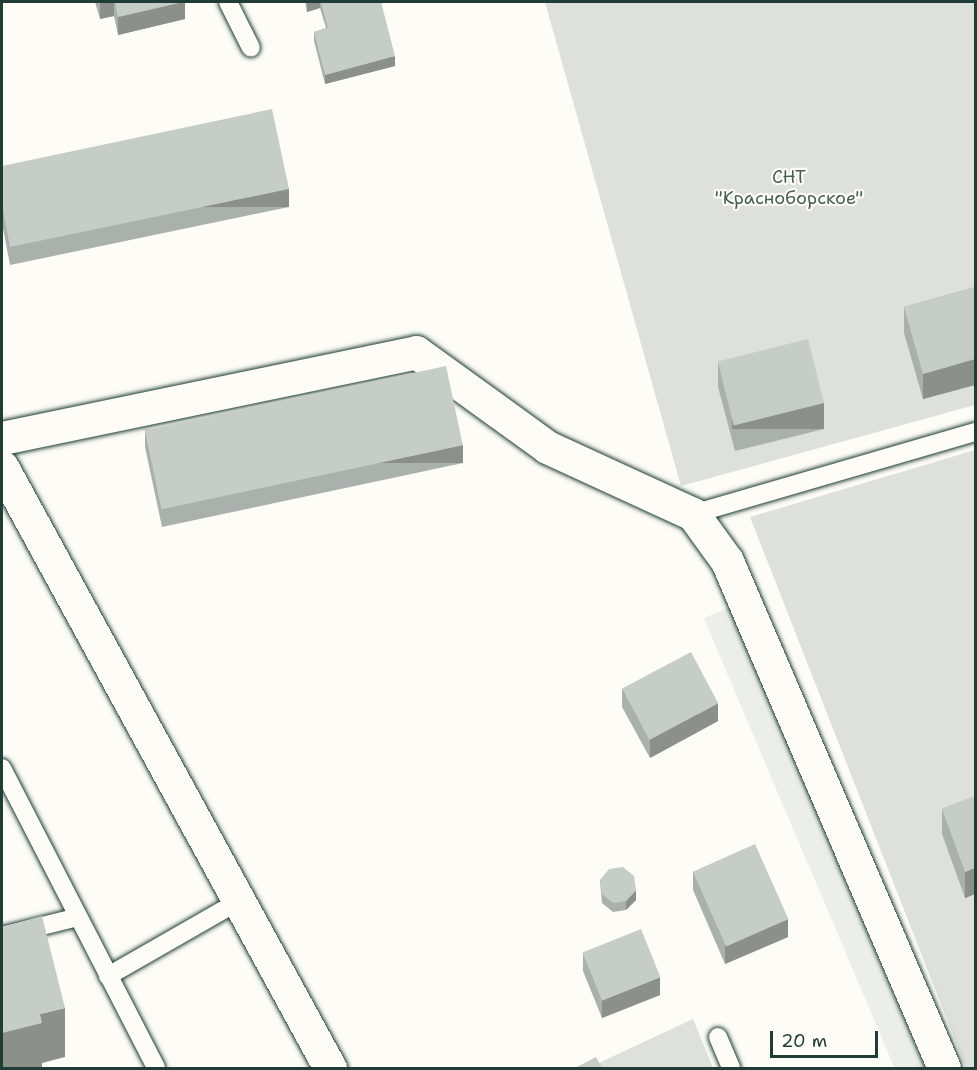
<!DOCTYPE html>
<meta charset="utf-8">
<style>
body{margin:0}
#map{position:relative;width:977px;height:1070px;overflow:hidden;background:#fdfcf7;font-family:"Shantell Sans",sans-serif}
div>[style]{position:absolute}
.built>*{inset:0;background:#eceee9;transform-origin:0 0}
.green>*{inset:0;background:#dde0db}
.roads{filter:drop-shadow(0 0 2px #1f3d34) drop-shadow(0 0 2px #1f3d34)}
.service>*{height:18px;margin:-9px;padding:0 9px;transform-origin:9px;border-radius:9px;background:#fdfcf7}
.minor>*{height:33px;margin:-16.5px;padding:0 16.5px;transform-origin:16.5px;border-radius:16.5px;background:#fdfcf7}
.tertiary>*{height:33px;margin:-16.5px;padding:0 16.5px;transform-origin:16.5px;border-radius:16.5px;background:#fdfcf7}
.wall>*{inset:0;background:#aab0ab}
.shaded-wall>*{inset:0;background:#8b908b;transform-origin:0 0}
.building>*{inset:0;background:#c6cdc7;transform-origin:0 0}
span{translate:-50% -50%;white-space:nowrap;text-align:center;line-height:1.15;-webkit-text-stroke:4.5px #fdfcf7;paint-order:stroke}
.park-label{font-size:18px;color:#455e55}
.frame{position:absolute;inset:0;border:3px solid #1f3d34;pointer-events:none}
.scale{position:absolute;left:770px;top:1031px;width:108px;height:27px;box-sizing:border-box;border:3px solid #1f3d34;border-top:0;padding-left:8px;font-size:18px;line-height:21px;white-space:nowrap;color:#1f3d34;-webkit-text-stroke:4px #fdfcf7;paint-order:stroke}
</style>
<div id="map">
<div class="built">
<i style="left:735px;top:605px;width:502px;height:34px;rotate:67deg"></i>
</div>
<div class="green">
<i style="clip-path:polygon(545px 2px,975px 2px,975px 405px,681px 486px)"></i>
<i style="clip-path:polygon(975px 450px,975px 1068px,966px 1068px,750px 517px)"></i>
<i style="clip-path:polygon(693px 1019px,713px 1068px,588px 1068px)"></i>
</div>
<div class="roads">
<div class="service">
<i style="left:228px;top:2px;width:51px;rotate:63.4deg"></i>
<i style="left:693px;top:514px;width:295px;rotate:-16.2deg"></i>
<i style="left:2px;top:768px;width:337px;rotate:62.8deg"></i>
<i style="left:2px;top:936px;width:78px;rotate:-14deg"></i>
<i style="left:108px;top:976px;width:151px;rotate:-29.8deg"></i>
<i style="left:718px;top:1037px;width:34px;rotate:67deg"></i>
</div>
<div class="minor">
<i style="left:2px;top:438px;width:423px;rotate:-11.7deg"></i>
<i style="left:416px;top:352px;width:162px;rotate:35.9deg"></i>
<i style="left:547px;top:447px;width:161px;rotate:24.7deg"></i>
<i style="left:693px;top:514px;width:58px;rotate:54.1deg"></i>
<i style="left:727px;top:561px;width:551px;rotate:66.83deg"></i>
</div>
<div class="tertiary">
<i style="left:2px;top:467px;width:685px;rotate:61.38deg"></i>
</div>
</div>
<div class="wall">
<i style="clip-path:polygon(95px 2px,185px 2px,185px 19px,118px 35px,114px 16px,100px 19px)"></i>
<i style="clip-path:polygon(305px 2px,381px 2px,395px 66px,325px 84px,314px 41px,314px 32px,326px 28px,320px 8px,307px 12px)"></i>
<i style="clip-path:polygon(2px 166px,289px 207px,10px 265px,2px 223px)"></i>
<i style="clip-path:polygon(975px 287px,975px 385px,923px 399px,904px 333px,904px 307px)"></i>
<i style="clip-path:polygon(718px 361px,824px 429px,735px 451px,718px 387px)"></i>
<i style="clip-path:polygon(145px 429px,463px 463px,162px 527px,145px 447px)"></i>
<i style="clip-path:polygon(622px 689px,718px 721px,650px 758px,622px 707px)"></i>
<i style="clip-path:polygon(975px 796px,975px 894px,965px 898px,942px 834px,942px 809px)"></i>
<i style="clip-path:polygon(693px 871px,788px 937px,725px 964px,693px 890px)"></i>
<i style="clip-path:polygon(600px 880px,636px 900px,626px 910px,613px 912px,602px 903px)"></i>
<i style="clip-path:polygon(583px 953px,660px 995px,602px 1018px,583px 971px)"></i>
</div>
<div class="shaded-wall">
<i style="clip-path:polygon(100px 2px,114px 2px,114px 16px,100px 19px)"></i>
<i style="clip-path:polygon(183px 2px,185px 2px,185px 19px,118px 35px,118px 17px)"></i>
<i style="clip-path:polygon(307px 2px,320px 2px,320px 8px,307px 12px)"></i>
<i style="clip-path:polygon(395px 56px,395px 66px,325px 84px,325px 75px)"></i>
<i style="left:289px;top:189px;width:18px;height:285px;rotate:90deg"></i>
<i style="clip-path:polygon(975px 359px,975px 385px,923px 399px,923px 374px)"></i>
<i style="left:824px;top:403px;width:26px;height:92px;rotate:90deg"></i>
<i style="left:463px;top:445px;width:18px;height:308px;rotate:90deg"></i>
<i style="clip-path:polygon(718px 703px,718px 721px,650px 758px,650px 740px)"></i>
<i style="clip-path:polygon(975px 868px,975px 894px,965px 898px,965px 872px)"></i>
<i style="clip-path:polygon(636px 890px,636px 900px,626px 910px,626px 901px)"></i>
<i style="clip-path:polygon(788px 919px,788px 937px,725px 964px,725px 946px)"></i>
<i style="clip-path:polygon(660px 977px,660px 995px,602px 1018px,602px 1000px)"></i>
<i style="clip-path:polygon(65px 1008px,65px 1057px,42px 1063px,42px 1068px,2px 1068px,2px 1033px,40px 1014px)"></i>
</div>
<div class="building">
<i style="clip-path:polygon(115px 2px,183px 2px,118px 17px)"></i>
<i style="clip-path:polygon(321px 2px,381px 2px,395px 56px,325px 75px,314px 32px,328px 28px)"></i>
<i style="clip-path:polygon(272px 109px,289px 189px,10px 247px,2px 204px,2px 166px)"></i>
<i style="clip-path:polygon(975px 287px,975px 359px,923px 374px,904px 307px)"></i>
<i style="left:808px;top:339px;width:66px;height:93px;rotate:76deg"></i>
<i style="left:446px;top:366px;width:81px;height:308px;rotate:78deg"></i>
<i style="left:691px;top:652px;width:58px;height:78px;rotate:62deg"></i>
<i style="clip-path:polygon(975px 796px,975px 868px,965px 872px,942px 809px)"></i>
<i style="left:755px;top:844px;width:82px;height:68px;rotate:66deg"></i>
<i style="clip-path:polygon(623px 867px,634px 876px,636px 890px,626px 901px,613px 903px,602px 894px,600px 880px,609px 869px)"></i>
<i style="clip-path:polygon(42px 916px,65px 1008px,40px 1014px,42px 1023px,2px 1033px,2px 927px)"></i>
<i style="left:641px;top:929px;width:52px;height:63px;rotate:68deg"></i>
<i style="clip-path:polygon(596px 1057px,602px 1068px,575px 1068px)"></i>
</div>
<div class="park-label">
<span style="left:789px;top:188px">СНТ<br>"Красноборское"</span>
</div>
<div class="frame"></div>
<div class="scale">20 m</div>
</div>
